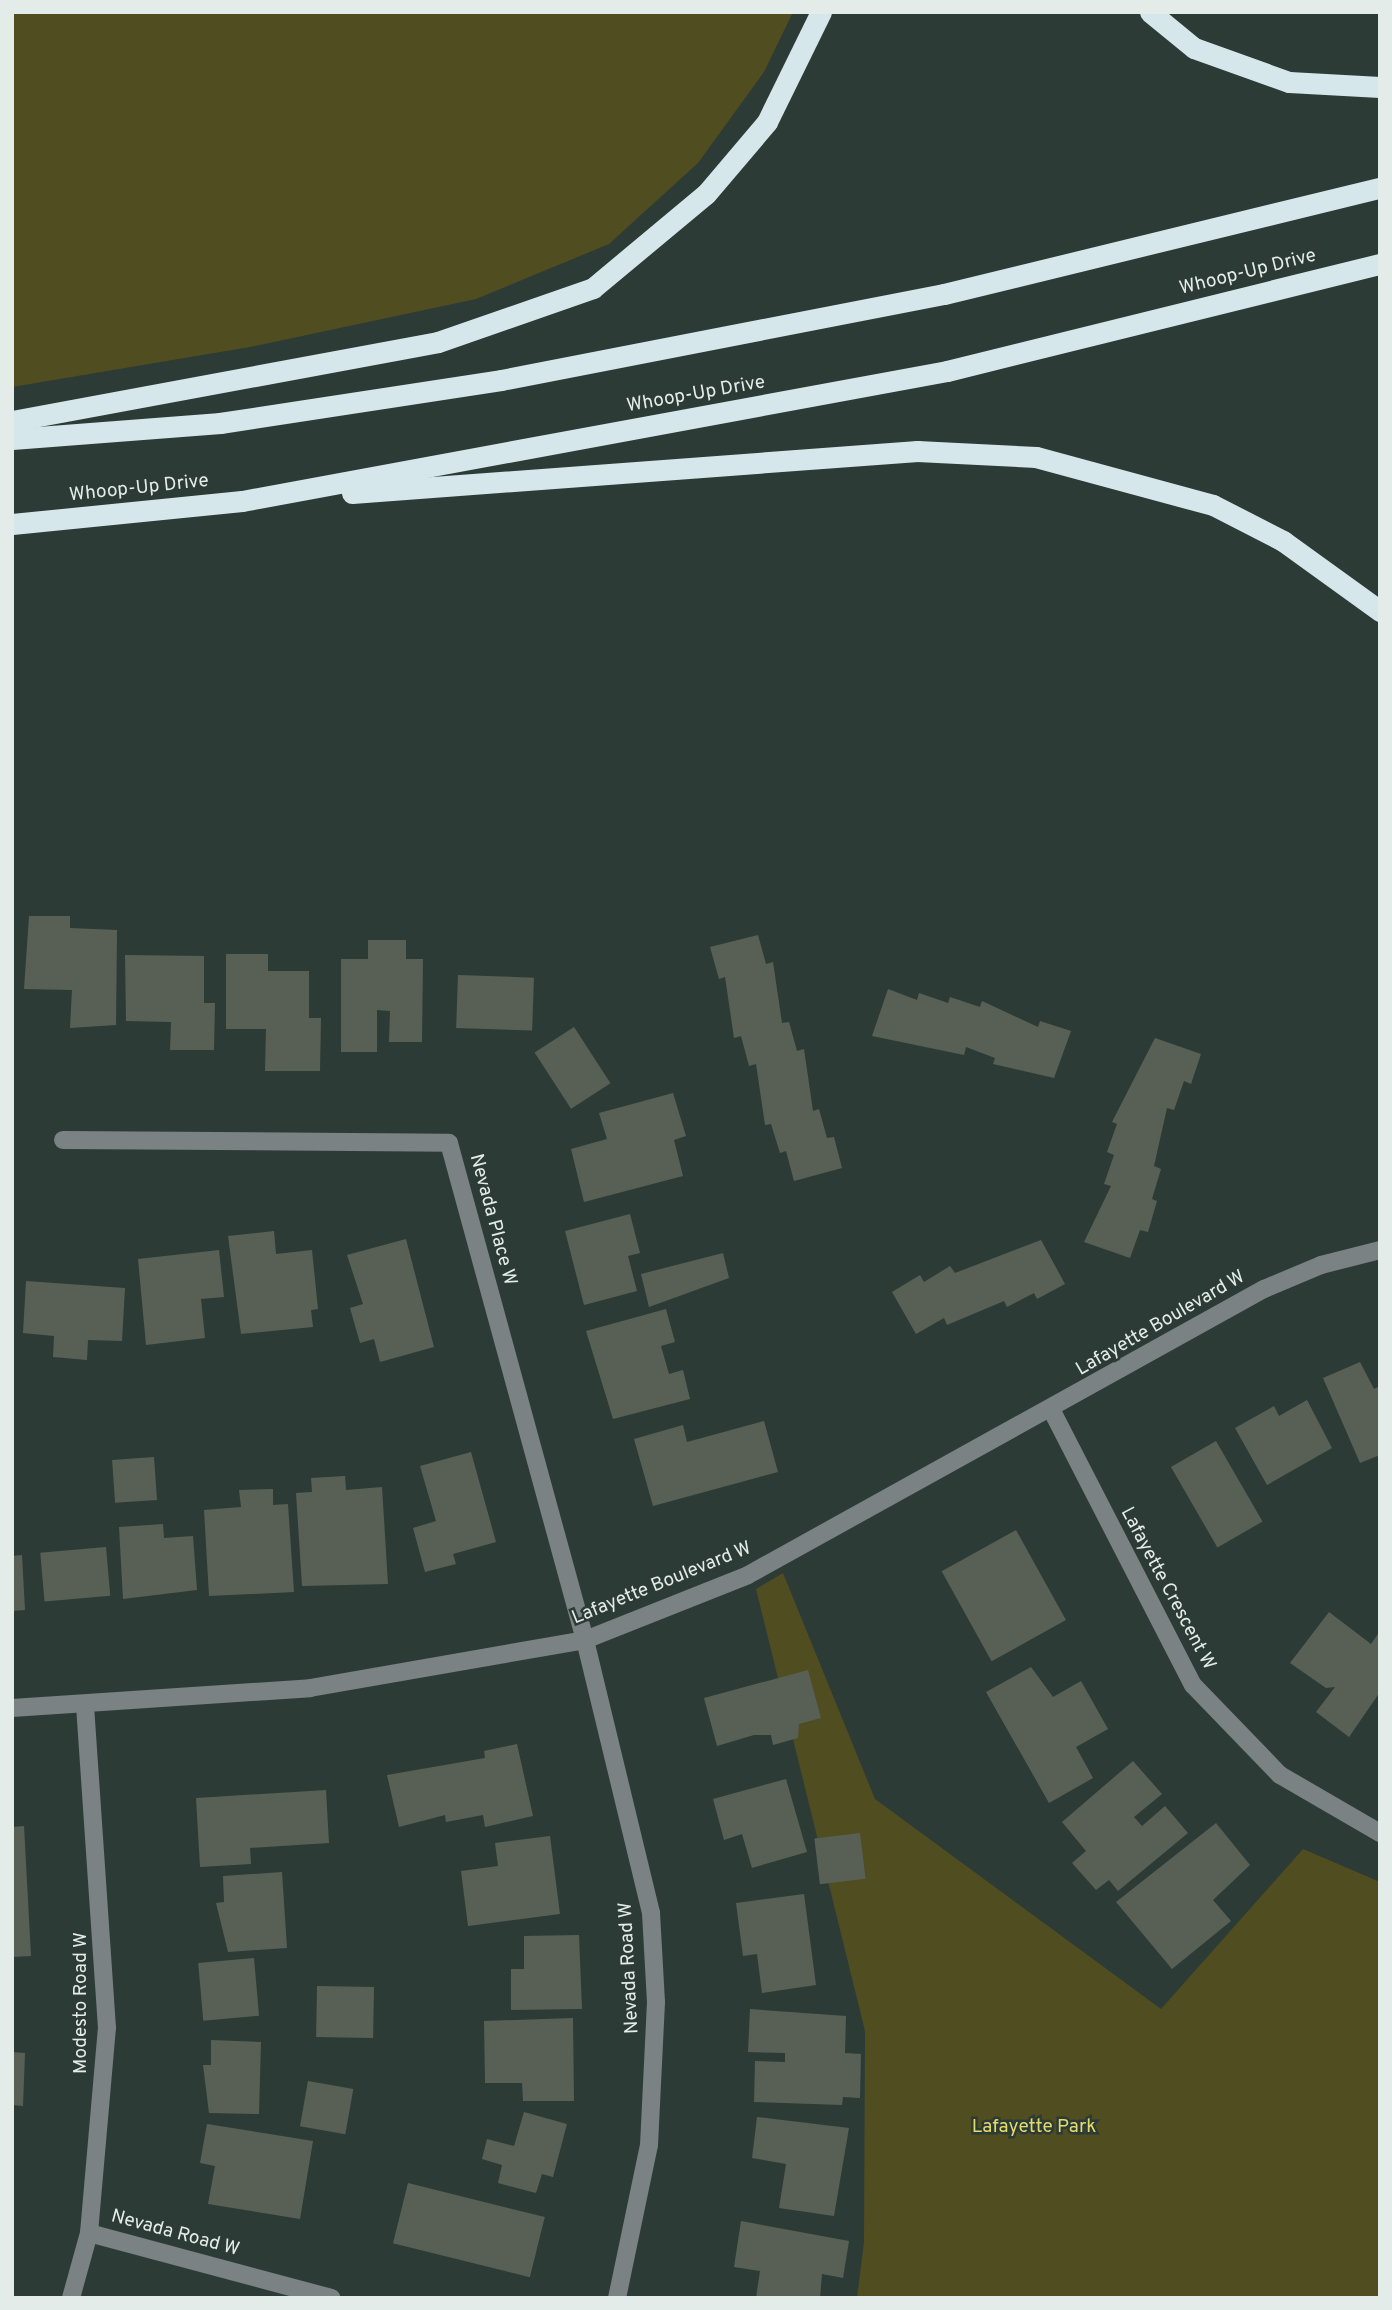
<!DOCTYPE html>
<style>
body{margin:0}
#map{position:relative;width:1392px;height:2310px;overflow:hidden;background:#2d3b37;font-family:Overpass,sans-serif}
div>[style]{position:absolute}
.green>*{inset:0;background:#504d20}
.building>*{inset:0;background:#586056;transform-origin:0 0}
.minor>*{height:18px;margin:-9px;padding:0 9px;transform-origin:9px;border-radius:9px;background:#7a8283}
.highway>*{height:21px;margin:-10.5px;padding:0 10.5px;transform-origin:10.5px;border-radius:10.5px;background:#d5e7ea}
span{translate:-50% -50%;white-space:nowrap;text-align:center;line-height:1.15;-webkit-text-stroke:5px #2d3b37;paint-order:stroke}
.street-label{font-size:19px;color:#e4ece9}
.park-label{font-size:19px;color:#e4db6a}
.frame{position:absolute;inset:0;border:14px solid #e4ece9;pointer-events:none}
</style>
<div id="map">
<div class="green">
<i style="clip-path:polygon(12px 12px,793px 12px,764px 72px,698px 163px,609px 244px,476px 299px,250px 347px,12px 387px)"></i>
<i style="clip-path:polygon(783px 1573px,875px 1799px,1161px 2009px,1303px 1849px,1380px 1882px,1380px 2298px,857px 2298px,864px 2242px,865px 2031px,756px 1589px)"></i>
</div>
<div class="building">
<i style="clip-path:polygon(29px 916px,70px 916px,70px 928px,117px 930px,116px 1025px,70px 1028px,72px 990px,24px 989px)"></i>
<i style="clip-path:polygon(758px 935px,766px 964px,773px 962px,782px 1023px,789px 1022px,797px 1051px,804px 1049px,813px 1111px,819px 1109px,827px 1138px,834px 1137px,842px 1168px,794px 1181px,786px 1151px,780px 1153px,771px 1124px,765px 1125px,756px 1064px,749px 1066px,741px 1036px,734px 1038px,725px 977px,719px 979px,710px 947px)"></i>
<i style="clip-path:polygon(368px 940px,406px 940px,406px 959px,423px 959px,422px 1042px,389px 1042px,390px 1011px,377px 1010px,377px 1052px,341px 1052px,341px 959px,368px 959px)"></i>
<i style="clip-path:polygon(226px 954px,268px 954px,268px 971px,309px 971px,309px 1018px,321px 1018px,320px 1071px,265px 1071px,266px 1029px,226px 1029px)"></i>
<i style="clip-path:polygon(125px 955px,204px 956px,204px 1003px,215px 1003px,214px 1050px,170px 1050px,171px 1022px,126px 1021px)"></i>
<i style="left:458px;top:975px;width:76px;height:53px;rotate:2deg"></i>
<i style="clip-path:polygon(888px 989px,917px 1000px,919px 993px,948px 1003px,950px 997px,980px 1007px,982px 1001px,1038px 1027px,1040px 1021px,1071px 1031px,1054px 1078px,993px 1064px,995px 1058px,966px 1047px,964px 1055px,872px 1036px)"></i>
<i style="left:574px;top:1027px;width:67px;height:47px;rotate:57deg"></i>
<i style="clip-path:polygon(1155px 1038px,1201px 1054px,1191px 1084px,1184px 1081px,1174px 1110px,1167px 1108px,1154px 1166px,1161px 1169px,1152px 1199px,1157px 1201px,1148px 1232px,1140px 1230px,1130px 1258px,1084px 1242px,1111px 1186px,1104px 1184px,1114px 1155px,1107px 1152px,1117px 1124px,1112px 1122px)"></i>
<i style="clip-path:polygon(673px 1093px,686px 1136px,674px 1140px,683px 1176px,584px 1202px,571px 1149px,607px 1139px,599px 1113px)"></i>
<i style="clip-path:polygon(630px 1214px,640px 1253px,628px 1256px,637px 1291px,584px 1305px,565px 1231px)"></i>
<i style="clip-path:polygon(274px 1231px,276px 1254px,312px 1250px,318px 1309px,311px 1310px,313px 1327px,241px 1334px,228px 1236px)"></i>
<i style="clip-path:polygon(406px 1239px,434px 1347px,380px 1362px,374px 1339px,360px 1343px,350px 1308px,363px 1304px,347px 1255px)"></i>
<i style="clip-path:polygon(1041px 1240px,1065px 1284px,1037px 1299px,1034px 1293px,1007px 1307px,1004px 1301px,947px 1325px,944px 1318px,916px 1334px,892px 1292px,920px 1275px,924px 1282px,950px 1266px,955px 1273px)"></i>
<i style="clip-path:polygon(219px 1250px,224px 1297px,201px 1299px,205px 1338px,146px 1345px,138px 1259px)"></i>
<i style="clip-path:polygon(723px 1253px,729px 1278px,649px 1307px,641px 1274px)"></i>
<i style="clip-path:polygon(26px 1281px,125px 1288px,122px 1341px,88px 1340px,87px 1360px,53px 1357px,54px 1336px,23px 1333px)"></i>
<i style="clip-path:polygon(666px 1309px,675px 1342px,661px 1346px,669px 1374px,683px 1370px,690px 1399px,613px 1419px,586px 1331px)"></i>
<i style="clip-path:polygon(1360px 1362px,1374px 1389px,1380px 1386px,1380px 1455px,1360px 1463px,1323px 1378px)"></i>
<i style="clip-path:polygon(1307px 1400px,1332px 1448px,1267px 1485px,1235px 1428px,1274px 1406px,1279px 1416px)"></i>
<i style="clip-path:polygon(764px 1421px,778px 1472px,653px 1506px,634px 1439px,683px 1425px,687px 1442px)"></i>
<i style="left:1216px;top:1441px;width:93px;height:52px;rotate:60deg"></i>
<i style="clip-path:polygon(471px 1452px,496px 1542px,453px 1554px,456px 1564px,425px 1572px,413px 1528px,436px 1521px,420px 1466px)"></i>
<i style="left:154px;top:1457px;width:43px;height:42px;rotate:86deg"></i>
<i style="clip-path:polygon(345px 1476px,346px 1490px,382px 1487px,388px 1584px,302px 1586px,296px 1493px,312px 1492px,311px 1478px)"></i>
<i style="clip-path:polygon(273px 1489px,273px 1505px,288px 1504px,294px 1592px,209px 1596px,204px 1510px,241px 1507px,239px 1490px)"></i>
<i style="clip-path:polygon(163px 1524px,164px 1538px,193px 1536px,197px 1590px,123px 1599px,119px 1527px)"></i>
<i style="left:1016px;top:1530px;width:103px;height:85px;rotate:61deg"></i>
<i style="left:106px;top:1547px;width:49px;height:66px;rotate:85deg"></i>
<i style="clip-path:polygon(22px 1555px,25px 1610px,12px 1611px,12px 1556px)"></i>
<i style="clip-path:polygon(1329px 1612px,1371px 1644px,1380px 1631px,1380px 1692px,1349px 1737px,1316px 1712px,1335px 1687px,1326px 1688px,1290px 1663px)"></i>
<i style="clip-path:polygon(1031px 1667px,1053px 1697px,1081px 1681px,1108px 1729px,1076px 1747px,1093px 1778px,1049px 1803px,986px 1692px)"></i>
<i style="clip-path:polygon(808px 1670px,821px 1718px,799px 1724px,798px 1738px,773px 1745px,771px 1735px,754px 1735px,717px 1746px,704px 1698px)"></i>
<i style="clip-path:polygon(517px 1744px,533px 1816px,485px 1827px,483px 1815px,446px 1822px,445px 1815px,399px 1827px,387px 1775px,485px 1758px,484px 1751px)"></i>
<i style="clip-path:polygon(1133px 1761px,1162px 1794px,1134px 1817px,1142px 1826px,1165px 1806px,1188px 1833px,1118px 1891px,1109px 1880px,1096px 1890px,1072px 1863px,1086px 1851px,1062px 1822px)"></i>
<i style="clip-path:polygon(786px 1779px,807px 1852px,752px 1868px,742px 1834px,724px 1840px,713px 1799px)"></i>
<i style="clip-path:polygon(326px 1790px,329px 1843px,250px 1848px,251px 1864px,200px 1867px,196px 1798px)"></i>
<i style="clip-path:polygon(1216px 1823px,1250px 1865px,1213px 1900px,1231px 1921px,1172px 1969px,1116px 1902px)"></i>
<i style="clip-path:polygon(24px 1826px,31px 1956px,12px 1957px,12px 1827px)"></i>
<i style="left:860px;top:1833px;width:46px;height:46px;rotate:83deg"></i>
<i style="clip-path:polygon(550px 1836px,560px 1914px,468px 1926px,461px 1871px,498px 1866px,495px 1843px)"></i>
<i style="clip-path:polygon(282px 1872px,287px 1948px,228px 1952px,216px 1903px,224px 1902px,223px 1876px)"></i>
<i style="clip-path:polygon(804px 1894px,816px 1985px,762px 1993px,757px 1954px,743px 1956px,736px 1903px)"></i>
<i style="clip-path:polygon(579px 1935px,582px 2009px,511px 2010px,511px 1969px,524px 1969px,524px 1936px)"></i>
<i style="left:254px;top:1958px;width:58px;height:56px;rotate:85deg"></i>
<i style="left:317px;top:1986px;width:57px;height:51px;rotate:1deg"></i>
<i style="clip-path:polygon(750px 2009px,846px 2016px,845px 2053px,861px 2054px,860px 2098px,843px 2097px,842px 2105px,754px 2102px,755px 2061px,785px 2062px,785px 2053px,748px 2052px)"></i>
<i style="clip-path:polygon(573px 2018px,574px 2101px,523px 2101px,522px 2083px,485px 2083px,484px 2021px)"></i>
<i style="clip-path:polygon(211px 2040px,261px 2042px,259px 2114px,209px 2113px,203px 2065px,211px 2065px)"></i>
<i style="clip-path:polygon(12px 2052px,25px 2053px,23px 2106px,12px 2105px)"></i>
<i style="left:308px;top:2081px;width:46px;height:46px;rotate:10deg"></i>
<i style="clip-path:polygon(524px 2112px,567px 2124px,553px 2177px,542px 2174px,536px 2193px,498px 2183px,502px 2165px,482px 2159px,487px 2139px,514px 2146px)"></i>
<i style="clip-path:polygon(757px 2117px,849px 2128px,834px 2216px,779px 2208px,786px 2164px,752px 2158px)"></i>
<i style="clip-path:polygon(207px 2124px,313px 2141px,300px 2219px,208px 2204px,215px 2166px,200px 2163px)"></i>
<i style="left:408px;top:2183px;width:141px;height:62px;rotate:14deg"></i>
<i style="clip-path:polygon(741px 2221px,849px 2241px,843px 2278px,822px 2274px,820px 2298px,756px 2298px,760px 2271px,734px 2267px)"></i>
</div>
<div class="minor">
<i style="left:63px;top:1140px;width:386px;rotate:0.4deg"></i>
<i style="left:449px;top:1143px;width:515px;rotate:74.7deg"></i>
<i style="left:585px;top:1640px;width:281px;rotate:76.4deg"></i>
<i style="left:651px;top:1913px;width:89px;rotate:86.8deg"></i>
<i style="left:656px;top:2002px;width:143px;rotate:92.8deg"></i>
<i style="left:649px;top:2145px;width:156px;rotate:101.8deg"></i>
<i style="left:1052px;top:1411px;width:308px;rotate:62.8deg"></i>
<i style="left:1193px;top:1685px;width:125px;rotate:46deg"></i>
<i style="left:1280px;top:1775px;width:116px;rotate:30.1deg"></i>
<i style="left:12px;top:1708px;width:299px;rotate:-3.8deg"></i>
<i style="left:310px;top:1688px;width:279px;rotate:-9.9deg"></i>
<i style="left:585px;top:1640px;width:175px;rotate:-21.7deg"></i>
<i style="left:748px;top:1575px;width:590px;rotate:-29deg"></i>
<i style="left:1264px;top:1289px;width:62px;rotate:-22.8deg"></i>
<i style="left:1321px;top:1265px;width:61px;rotate:-14.3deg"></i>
<i style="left:89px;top:2233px;width:251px;rotate:15deg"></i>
<i style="left:71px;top:2298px;width:67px;rotate:-74.5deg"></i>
<i style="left:89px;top:2233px;width:206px;rotate:-85deg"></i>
<i style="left:107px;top:2028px;width:323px;rotate:-93.9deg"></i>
</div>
<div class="highway">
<i style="left:1150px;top:12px;width:57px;rotate:39.3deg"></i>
<i style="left:1194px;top:48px;width:101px;rotate:19.7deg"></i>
<i style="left:1289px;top:82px;width:91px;rotate:3.1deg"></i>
<i style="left:12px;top:421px;width:433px;rotate:-10.5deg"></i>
<i style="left:438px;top:342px;width:164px;rotate:-19.2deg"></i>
<i style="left:593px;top:288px;width:147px;rotate:-39.8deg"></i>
<i style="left:706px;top:194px;width:94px;rotate:-49.7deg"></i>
<i style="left:767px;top:122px;width:123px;rotate:-63.9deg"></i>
<i style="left:12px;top:439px;width:209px;rotate:-4.4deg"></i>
<i style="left:220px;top:423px;width:284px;rotate:-8.7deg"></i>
<i style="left:501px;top:380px;width:451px;rotate:-11deg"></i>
<i style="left:944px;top:294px;width:449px;rotate:-13.7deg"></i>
<i style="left:352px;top:493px;width:567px;rotate:-4.25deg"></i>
<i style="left:917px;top:451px;width:119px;rotate:2.9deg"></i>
<i style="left:1036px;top:457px;width:183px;rotate:15.2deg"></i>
<i style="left:1213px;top:505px;width:79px;rotate:27.2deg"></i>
<i style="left:1283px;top:541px;width:120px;rotate:35.8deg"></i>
<i style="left:12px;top:524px;width:231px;rotate:-5.7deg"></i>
<i style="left:242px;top:501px;width:717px;rotate:-10.45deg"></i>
<i style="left:947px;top:371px;width:446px;rotate:-13.9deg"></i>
</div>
<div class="street-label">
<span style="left:1248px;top:273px;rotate:-14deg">Whoop-Up Drive</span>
<span style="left:696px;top:395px;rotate:-10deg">Whoop-Up Drive</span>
<span style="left:139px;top:489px;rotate:-6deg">Whoop-Up Drive</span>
<span style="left:492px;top:1220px;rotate:75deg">Nevada Place W</span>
<span style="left:1161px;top:1324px;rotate:-30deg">Lafayette Boulevard W</span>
<span style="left:662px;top:1584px;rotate:-22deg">Lafayette Boulevard W</span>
<span style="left:1167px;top:1589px;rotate:62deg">Lafayette Crescent W</span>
<span style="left:630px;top:1968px;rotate:-93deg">Nevada Road W</span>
<span style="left:82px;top:2003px;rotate:-90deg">Modesto Road W</span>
<span style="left:175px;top:2234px;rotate:15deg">Nevada Road W</span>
</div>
<div class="park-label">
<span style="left:1034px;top:2128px">Lafayette Park</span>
</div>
<div class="frame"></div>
</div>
